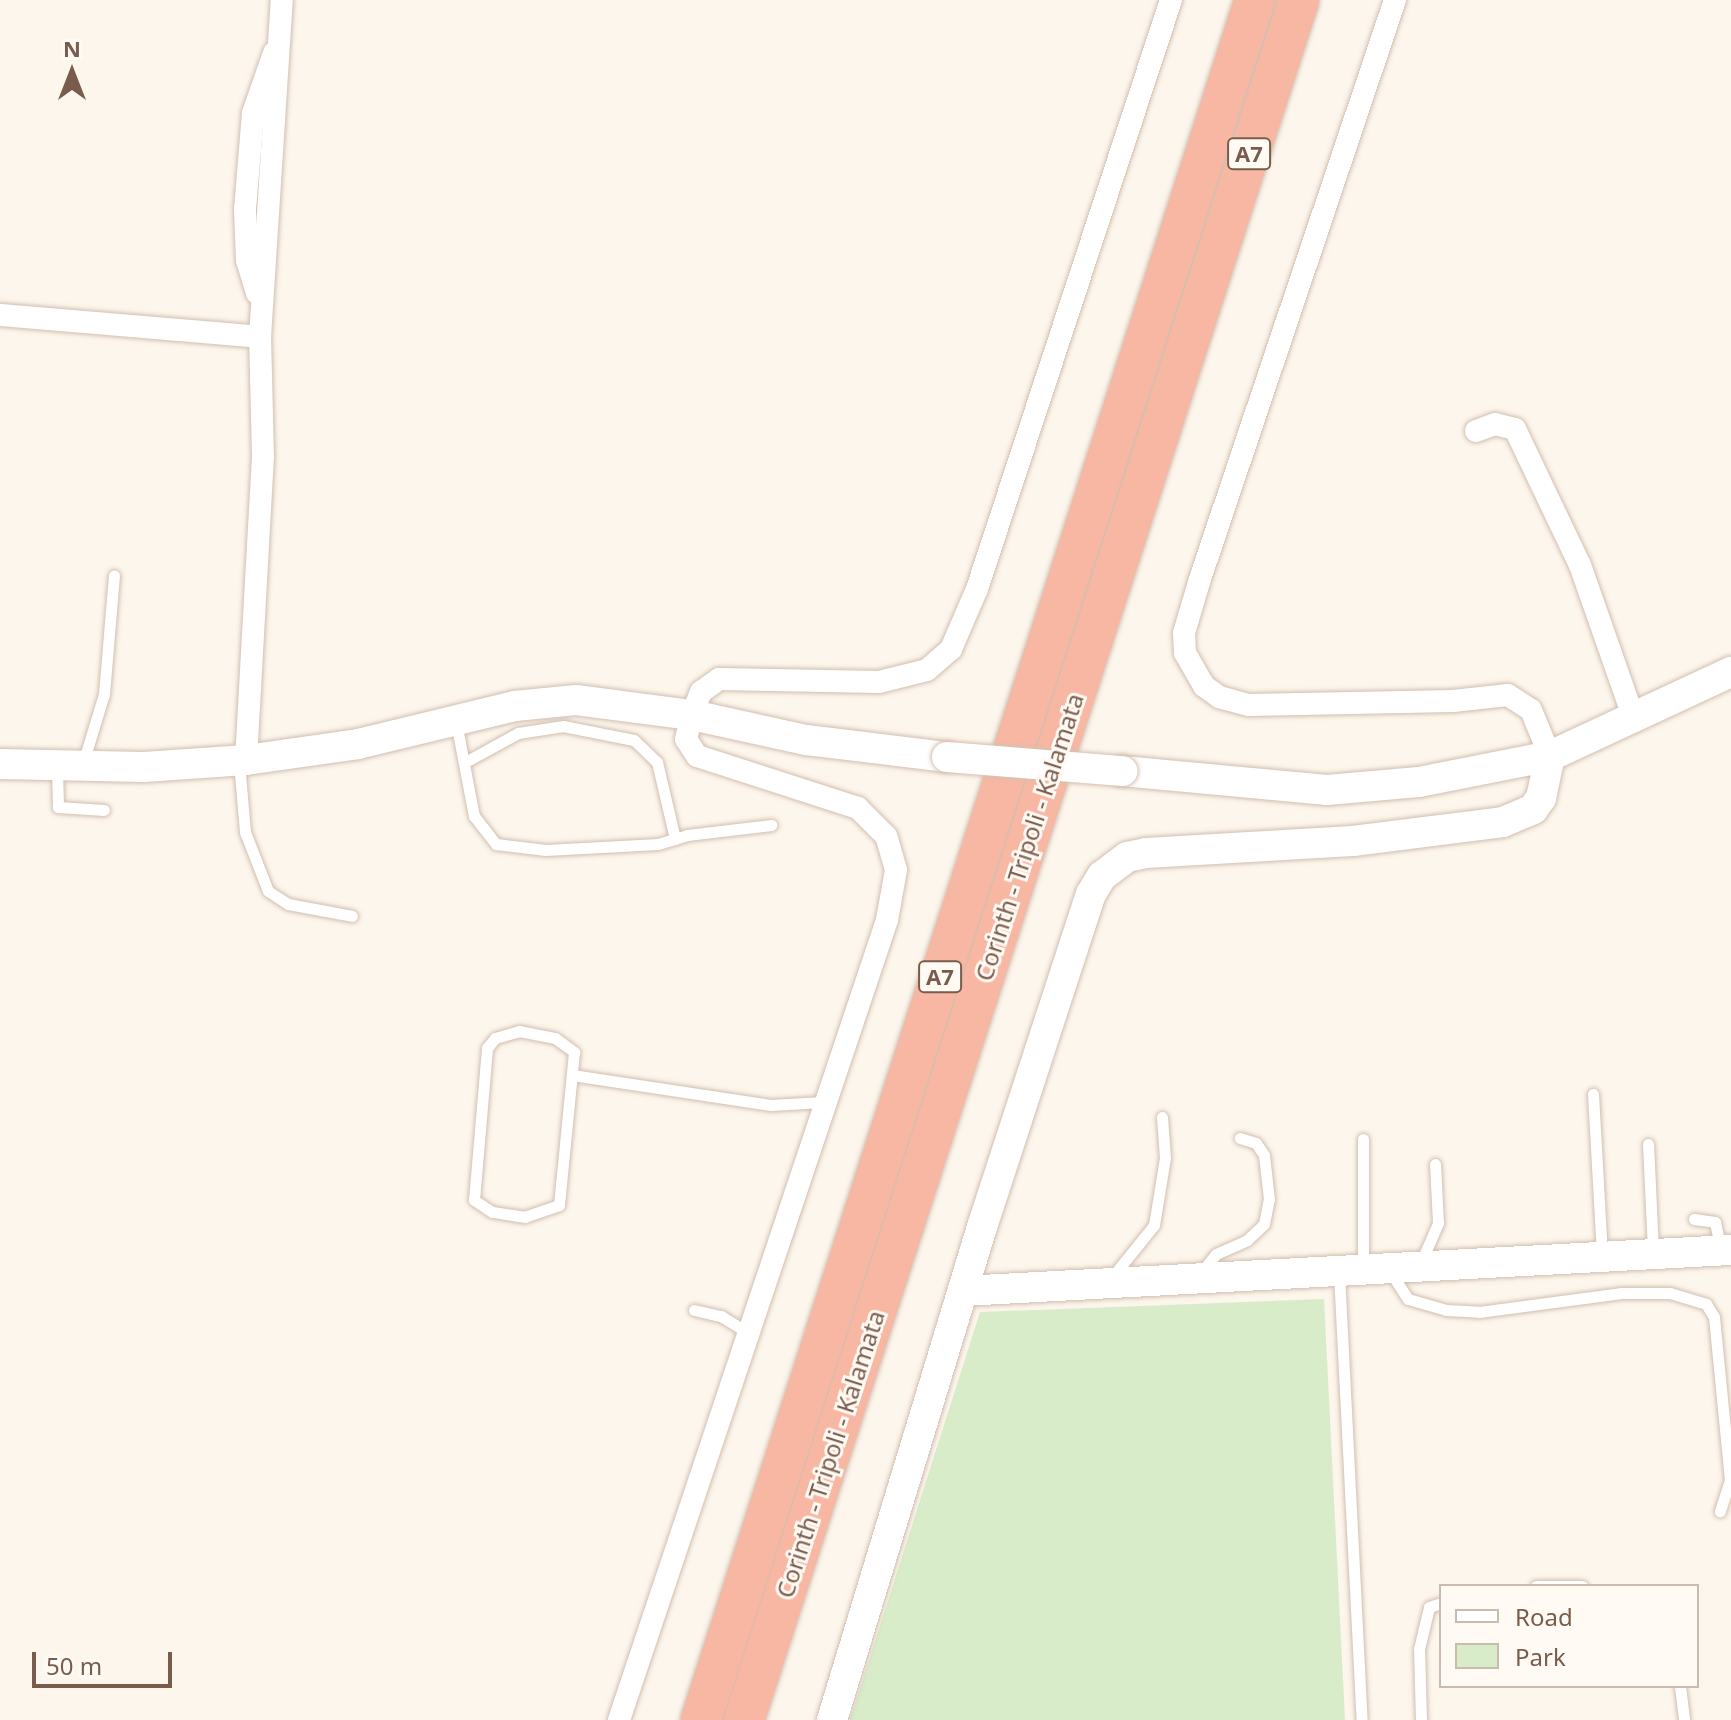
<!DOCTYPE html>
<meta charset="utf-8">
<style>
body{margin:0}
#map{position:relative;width:1731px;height:1720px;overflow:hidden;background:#fdf6ec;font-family:"Noto Sans",sans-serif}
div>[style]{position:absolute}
.green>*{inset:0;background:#d8ecc9}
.roads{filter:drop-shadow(0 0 2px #d1beb0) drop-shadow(0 0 2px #d1beb0)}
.lane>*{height:11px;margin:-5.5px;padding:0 5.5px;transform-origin:5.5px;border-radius:5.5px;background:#fff}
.street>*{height:22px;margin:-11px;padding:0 11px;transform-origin:11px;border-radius:11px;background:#fff}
.secondary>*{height:30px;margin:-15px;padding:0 15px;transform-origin:15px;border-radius:15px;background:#fff}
.highway>*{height:40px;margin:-20px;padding:0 20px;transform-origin:20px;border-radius:20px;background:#f7b7a3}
.bridges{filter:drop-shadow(0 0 2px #d6c0b0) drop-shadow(0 0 2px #d6c0b0)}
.secondary-bridge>*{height:30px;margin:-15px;padding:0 15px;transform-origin:15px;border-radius:15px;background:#fff}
span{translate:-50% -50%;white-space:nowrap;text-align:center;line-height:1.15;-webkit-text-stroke:6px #fffaf3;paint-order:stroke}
.shield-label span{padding:2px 6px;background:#fffaf3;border:2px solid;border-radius:6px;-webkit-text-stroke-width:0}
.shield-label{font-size:22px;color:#7a5c4d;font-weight:700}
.street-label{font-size:24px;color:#7a5c4d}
.legend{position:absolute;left:1439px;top:1584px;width:260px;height:104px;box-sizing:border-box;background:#fffaf3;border:2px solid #cabbb1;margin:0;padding:10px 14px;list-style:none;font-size:24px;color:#7a5c4d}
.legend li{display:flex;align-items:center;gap:16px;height:40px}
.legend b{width:40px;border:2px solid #cabbb1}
.north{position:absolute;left:32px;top:32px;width:80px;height:80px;-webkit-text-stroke:6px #fffaf3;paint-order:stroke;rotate:0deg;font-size:22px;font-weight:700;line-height:32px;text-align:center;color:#7a5c4d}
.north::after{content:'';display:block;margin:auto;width:28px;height:36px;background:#7a5c4d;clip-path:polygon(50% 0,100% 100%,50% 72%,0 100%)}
.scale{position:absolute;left:32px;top:1652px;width:140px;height:36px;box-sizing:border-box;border:4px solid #7a5c4d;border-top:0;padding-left:10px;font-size:24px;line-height:28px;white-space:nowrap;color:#7a5c4d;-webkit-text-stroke:6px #fffaf3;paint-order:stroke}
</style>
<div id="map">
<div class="green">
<i style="clip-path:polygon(1324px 1299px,1345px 1720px,850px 1720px,980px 1312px)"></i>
</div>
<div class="roads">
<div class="lane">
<i style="left:456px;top:722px;width:96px;rotate:79.2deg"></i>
<i style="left:474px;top:816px;width:36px;rotate:52deg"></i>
<i style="left:496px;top:844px;width:50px;rotate:6.8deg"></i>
<i style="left:546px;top:850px;width:112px;rotate:-3.1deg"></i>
<i style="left:658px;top:844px;width:30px;rotate:-17deg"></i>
<i style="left:687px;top:835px;width:85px;rotate:-6.8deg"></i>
<i style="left:467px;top:761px;width:58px;rotate:-28.8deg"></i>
<i style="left:518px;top:733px;width:46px;rotate:-8.8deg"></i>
<i style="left:563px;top:726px;width:72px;rotate:11.2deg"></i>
<i style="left:634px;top:740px;width:32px;rotate:44deg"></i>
<i style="left:657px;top:762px;width:79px;rotate:76.8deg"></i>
<i style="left:239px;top:762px;width:70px;rotate:85.1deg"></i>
<i style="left:245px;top:832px;width:63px;rotate:68.7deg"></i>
<i style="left:268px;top:891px;width:24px;rotate:33deg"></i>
<i style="left:288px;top:904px;width:65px;rotate:10.6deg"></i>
<i style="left:83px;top:763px;width:72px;rotate:-73.1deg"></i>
<i style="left:104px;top:694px;width:119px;rotate:-85.2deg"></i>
<i style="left:57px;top:767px;width:40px;rotate:88.6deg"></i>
<i style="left:58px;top:807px;width:46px;rotate:3.7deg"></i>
<i style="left:519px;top:1031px;width:37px;rotate:11deg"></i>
<i style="left:555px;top:1038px;width:24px;rotate:36deg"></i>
<i style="left:574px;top:1052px;width:154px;rotate:95.6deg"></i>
<i style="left:559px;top:1205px;width:36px;rotate:161deg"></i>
<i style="left:525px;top:1217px;width:33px;rotate:-171deg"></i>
<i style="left:492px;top:1212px;width:22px;rotate:-146deg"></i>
<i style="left:474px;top:1200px;width:153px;rotate:-85.1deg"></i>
<i style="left:487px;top:1048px;width:13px;rotate:-51deg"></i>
<i style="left:495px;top:1038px;width:25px;rotate:-16deg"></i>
<i style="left:572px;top:1075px;width:201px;rotate:8.6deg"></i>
<i style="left:771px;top:1105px;width:52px;rotate:-3.3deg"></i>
<i style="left:1593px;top:1094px;width:163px;rotate:86.8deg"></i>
<i style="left:1648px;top:1144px;width:107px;rotate:87.3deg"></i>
<i style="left:1694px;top:1219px;width:21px;rotate:8deg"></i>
<i style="left:1715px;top:1222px;width:30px;rotate:78deg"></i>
<i style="left:1421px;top:1262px;width:43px;rotate:-66.4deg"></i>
<i style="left:1438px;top:1223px;width:59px;rotate:-92.9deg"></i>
<i style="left:1363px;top:1266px;width:127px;rotate:-90deg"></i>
<i style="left:1339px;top:1273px;width:448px;rotate:87.1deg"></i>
<i style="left:1391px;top:1273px;width:31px;rotate:57deg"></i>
<i style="left:1408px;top:1299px;width:40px;rotate:16deg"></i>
<i style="left:1446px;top:1310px;width:33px;rotate:3deg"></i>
<i style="left:1479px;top:1312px;width:144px;rotate:-7.6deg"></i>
<i style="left:1622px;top:1293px;width:48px"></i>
<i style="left:1670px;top:1293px;width:38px;rotate:17deg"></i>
<i style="left:1706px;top:1304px;width:15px;rotate:58deg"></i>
<i style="left:1714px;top:1317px;width:164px;rotate:84.4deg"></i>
<i style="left:1730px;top:1480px;width:33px;rotate:108deg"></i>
<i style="left:1199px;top:1275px;width:27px;rotate:-51deg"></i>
<i style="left:1216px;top:1254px;width:34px;rotate:-24deg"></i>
<i style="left:1247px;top:1240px;width:23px;rotate:-43deg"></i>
<i style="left:1264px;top:1224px;width:25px;rotate:-79deg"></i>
<i style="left:1269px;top:1199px;width:44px;rotate:-96.5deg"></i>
<i style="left:1264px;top:1155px;width:14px;rotate:-124deg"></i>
<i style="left:1256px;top:1143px;width:17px;rotate:-163deg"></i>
<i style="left:1113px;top:1276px;width:65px;rotate:-51.2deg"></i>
<i style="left:1154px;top:1225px;width:68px;rotate:-80.7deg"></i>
<i style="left:1165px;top:1158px;width:41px;rotate:-94.2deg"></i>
<i style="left:694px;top:1310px;width:28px;rotate:13deg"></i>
<i style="left:721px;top:1316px;width:31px;rotate:32deg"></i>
<i style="left:1536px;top:1586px;width:46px"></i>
<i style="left:1680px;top:1686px;width:34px;rotate:83deg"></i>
<i style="left:1421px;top:1720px;width:71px;rotate:-91.6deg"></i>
<i style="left:1419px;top:1649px;width:43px;rotate:-76.6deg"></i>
<i style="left:1429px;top:1607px;width:13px;rotate:-18deg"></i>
</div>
<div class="street">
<i style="left:1395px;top:0;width:611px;rotate:108.61deg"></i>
<i style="left:1200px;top:579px;width:56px;rotate:106.5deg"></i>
<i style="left:1184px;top:633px;width:20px;rotate:87deg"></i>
<i style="left:1185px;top:653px;width:38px;rotate:60deg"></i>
<i style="left:1204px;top:686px;width:19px;rotate:36deg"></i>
<i style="left:1219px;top:697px;width:31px;rotate:15deg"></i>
<i style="left:1249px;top:705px;width:204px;rotate:-1.1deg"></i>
<i style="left:1453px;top:701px;width:55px;rotate:-6.2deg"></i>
<i style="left:1508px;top:695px;width:27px;rotate:33deg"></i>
<i style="left:1531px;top:710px;width:50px;rotate:67.6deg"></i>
<i style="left:257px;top:293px;width:34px;rotate:-107deg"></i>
<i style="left:247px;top:260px;width:50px;rotate:-92.3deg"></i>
<i style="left:245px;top:210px;width:97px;rotate:-85.3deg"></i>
<i style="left:253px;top:113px;width:64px;rotate:-70.7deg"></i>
<i style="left:0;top:315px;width:261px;rotate:4.8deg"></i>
<i style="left:1476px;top:431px;width:20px;rotate:-20deg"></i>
<i style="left:1495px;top:424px;width:21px;rotate:14deg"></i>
<i style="left:1515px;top:429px;width:151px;rotate:64.5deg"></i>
<i style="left:1580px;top:565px;width:163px;rotate:70.7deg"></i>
<i style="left:246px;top:760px;width:303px;rotate:-86.8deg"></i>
<i style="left:263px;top:457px;width:120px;rotate:-91.4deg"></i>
<i style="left:260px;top:337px;width:338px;rotate:-86.3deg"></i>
<i style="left:619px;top:1720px;width:844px;rotate:-71.48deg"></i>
<i style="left:887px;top:920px;width:51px;rotate:-79.8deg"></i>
<i style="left:896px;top:870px;width:35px;rotate:-106deg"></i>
<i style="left:886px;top:836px;width:40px;rotate:-135deg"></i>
<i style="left:858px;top:808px;width:169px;rotate:-162.1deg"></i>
<i style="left:697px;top:756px;width:20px;rotate:-123deg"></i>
<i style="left:686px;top:739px;width:25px;rotate:-76deg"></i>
<i style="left:692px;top:715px;width:25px;rotate:-69deg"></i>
<i style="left:701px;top:692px;width:22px;rotate:-36deg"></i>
<i style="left:719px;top:679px;width:160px;rotate:1.1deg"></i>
<i style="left:879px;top:682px;width:49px;rotate:-14deg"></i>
<i style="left:927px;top:670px;width:32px;rotate:-41deg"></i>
<i style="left:951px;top:649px;width:65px;rotate:-66.6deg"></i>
<i style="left:977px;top:589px;width:620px;rotate:-71.77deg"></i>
</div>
<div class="secondary">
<i style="left:0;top:764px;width:144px;rotate:1.2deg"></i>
<i style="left:144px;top:767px;width:102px;rotate:-3.9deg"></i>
<i style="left:246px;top:760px;width:113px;rotate:-8.1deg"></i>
<i style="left:358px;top:744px;width:162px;rotate:-13.6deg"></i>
<i style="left:515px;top:706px;width:61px;rotate:-5.6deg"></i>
<i style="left:576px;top:700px;width:117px;rotate:7.4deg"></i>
<i style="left:692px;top:715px;width:117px;rotate:12.4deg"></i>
<i style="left:806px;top:740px;width:142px;rotate:6.9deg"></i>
<i style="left:1122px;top:771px;width:206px;rotate:5.3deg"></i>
<i style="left:1327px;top:790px;width:92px;rotate:-5deg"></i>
<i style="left:1419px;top:782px;width:134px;rotate:-11.2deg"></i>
<i style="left:1550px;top:756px;width:200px;rotate:-24.9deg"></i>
<i style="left:963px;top:1291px;width:769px;rotate:-3.06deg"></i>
<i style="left:832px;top:1720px;width:515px;rotate:-73.08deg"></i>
<i style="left:982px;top:1227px;width:350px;rotate:-71.9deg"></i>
<i style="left:1091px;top:894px;width:21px;rotate:-59deg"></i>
<i style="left:1102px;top:876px;width:31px;rotate:-37deg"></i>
<i style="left:1127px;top:857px;width:19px;rotate:-12deg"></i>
<i style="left:1146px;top:853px;width:207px;rotate:-3.3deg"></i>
<i style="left:1353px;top:841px;width:151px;rotate:-7.2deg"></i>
<i style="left:1503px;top:822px;width:33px;rotate:-23deg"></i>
<i style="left:1533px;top:809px;width:14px;rotate:-54deg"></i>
<i style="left:1541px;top:798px;width:43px;rotate:-77.9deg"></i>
</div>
<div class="highway">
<i style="left:701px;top:1720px;width:1807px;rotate:-72.15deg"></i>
<i style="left:744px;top:1720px;width:1807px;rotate:-72.12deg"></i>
</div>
</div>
<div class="bridges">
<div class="secondary-bridge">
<i style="left:947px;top:757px;width:176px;rotate:4.6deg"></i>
</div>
</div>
<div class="shield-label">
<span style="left:1249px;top:154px">Α7</span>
<span style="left:940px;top:977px">Α7</span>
</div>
<div class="street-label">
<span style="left:1029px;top:837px;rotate:-72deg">Corinth - Tripoli - Kalamata</span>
<span style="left:830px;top:1454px;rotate:-72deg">Corinth - Tripoli - Kalamata</span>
</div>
<ul class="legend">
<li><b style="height:10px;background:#fff"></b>Road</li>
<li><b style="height:22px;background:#d8ecc9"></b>Park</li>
</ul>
<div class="north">N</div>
<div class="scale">50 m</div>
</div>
